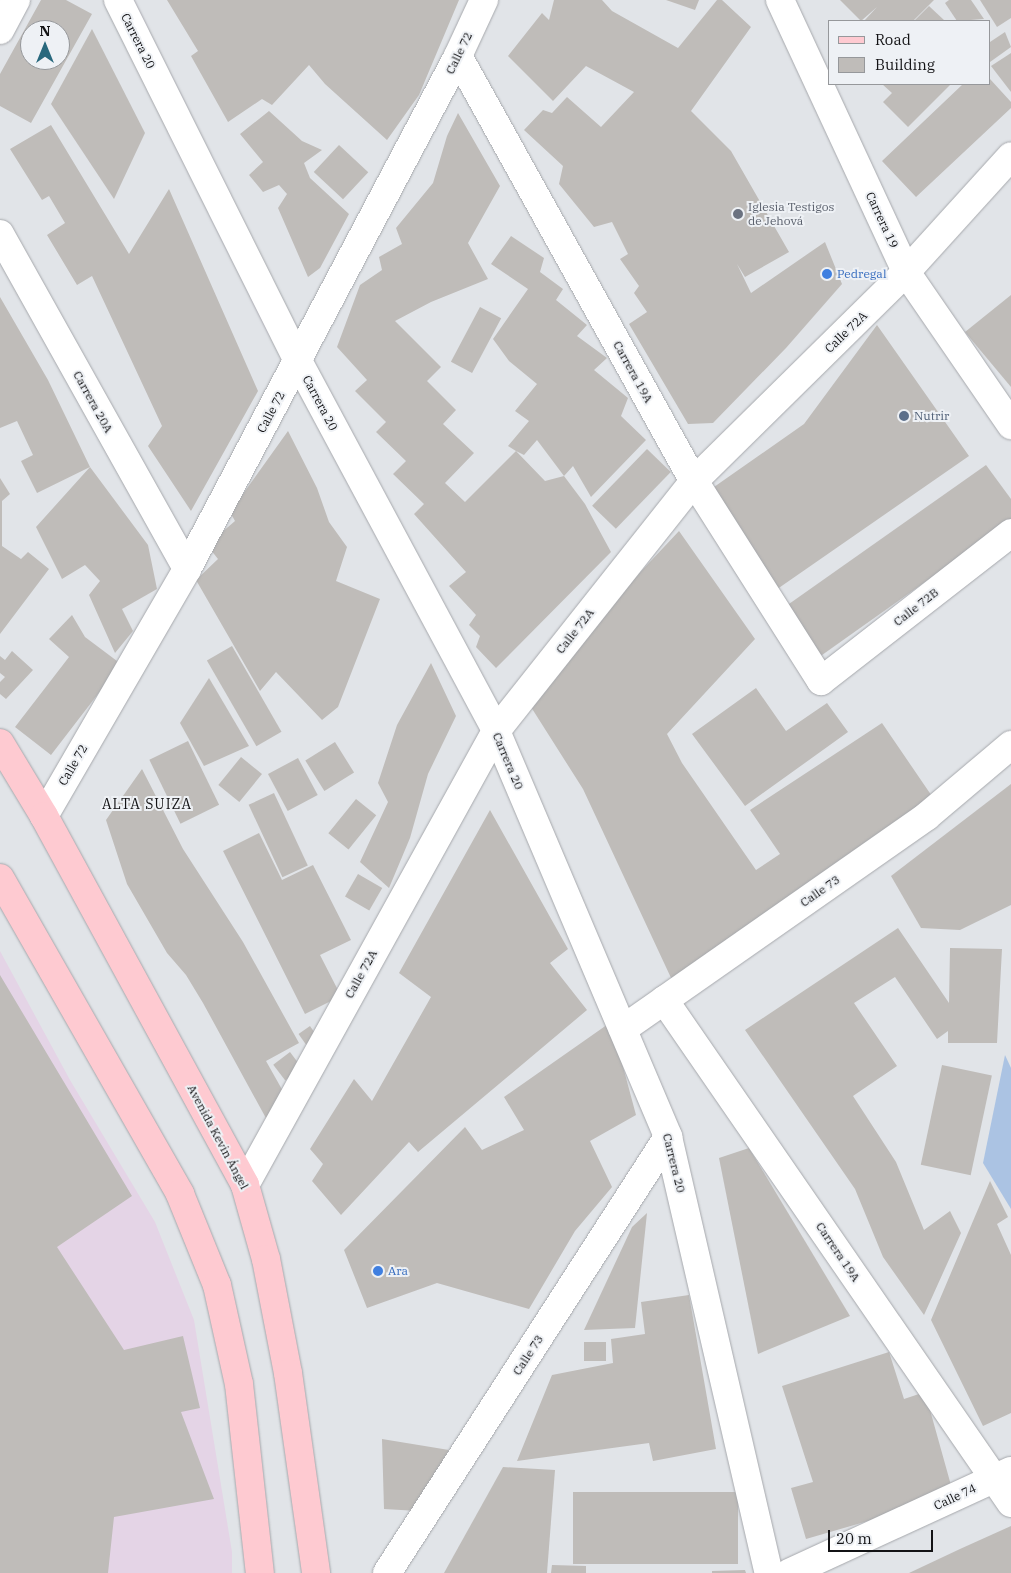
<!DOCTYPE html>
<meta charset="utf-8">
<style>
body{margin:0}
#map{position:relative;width:1011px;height:1573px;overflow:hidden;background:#e1e4e8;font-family:"IBM Plex Serif",serif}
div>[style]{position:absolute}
.industrial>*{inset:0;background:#e4d4e6}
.green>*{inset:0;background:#abc3e3}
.building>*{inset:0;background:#bfbcb9;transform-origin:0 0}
.roads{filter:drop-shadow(0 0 1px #a6a8ac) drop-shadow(0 0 1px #a6a8ac)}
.minor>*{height:28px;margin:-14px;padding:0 14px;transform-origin:14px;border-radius:14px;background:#fff}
.major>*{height:28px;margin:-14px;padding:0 14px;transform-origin:14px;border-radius:14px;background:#fecad1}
.dots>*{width:14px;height:14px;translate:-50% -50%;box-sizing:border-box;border:2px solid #eef1f5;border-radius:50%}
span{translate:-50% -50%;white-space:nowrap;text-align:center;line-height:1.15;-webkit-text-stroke:4px #eef1f5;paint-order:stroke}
.street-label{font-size:12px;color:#131315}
.worship-label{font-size:12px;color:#5b616d}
.left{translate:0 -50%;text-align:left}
.shop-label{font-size:12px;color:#366cbe}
.service-label{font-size:12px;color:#4e5e75}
.neighbourhood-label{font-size:14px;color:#131315;letter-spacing:1px}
.legend{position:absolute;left:828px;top:20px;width:162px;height:65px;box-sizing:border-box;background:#eef1f5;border:1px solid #96989b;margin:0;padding:6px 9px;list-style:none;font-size:15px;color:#131315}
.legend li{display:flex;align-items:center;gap:10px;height:25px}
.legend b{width:25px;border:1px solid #96989b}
.north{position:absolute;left:20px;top:20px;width:50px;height:50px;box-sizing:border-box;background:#eef1f5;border:1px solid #96989b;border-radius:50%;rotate:0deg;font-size:14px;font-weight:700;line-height:20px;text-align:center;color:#131315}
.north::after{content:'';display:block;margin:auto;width:18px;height:22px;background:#28687d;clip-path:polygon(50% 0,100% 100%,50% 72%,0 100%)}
.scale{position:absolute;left:828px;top:1530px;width:105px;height:22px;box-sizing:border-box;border:2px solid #131315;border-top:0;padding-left:6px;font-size:15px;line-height:18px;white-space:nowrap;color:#131315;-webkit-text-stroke:4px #eef1f5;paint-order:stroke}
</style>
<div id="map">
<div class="industrial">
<i style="clip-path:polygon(0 951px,70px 1080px,155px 1222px,194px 1320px,232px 1552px,232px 1573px,0 1573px)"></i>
</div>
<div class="green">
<i style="clip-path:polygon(1005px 1055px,1011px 1068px,1011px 1209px,983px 1163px)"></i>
</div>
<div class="building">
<i style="clip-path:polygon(evenodd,41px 0,66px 0,92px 14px,31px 123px,0 106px,0 74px,41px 0,30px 30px,60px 30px,60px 60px,30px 60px,30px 30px)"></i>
<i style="clip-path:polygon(167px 0,459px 0,419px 95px,387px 140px,325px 84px,309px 65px,272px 105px,262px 99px,228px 122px,191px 56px,198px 51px)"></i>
<i style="clip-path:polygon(554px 0,602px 0,612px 11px,678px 48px,717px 0,722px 0,751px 27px,691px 111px,731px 151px,789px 252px,745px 277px,737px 264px,751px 293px,825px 242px,842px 284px,786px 348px,713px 423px,688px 424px,629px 324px,647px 312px,634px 293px,639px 286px,620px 259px,628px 254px,612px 222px,594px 227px,559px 184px,563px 166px,524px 130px,543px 110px,552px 113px,567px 97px,601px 127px,634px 92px,586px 66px,553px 101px,508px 56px,542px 13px,549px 20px)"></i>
<i style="clip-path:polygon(666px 0,699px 0,695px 10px)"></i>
<i style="clip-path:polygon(840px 0,934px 0,913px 21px,864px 21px,877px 7px,861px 21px)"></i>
<i style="clip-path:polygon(949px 0,971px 0,984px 19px,957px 21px,945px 3px)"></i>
<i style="clip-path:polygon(980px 0,1011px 0,1011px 18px,997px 27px)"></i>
<i style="clip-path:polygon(929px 6px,945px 21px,914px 21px)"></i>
<i style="clip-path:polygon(92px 29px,145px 133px,114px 199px,51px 104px)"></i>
<i style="clip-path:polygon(1005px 32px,1011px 47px,990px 62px,990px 42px)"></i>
<i style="clip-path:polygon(1011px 53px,1011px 92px,991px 66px)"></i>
<i style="clip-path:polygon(990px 79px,1011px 102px,1011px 108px,916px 197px,882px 161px,963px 84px,990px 84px)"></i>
<i style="clip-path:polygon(882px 84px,951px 84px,908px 127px,883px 102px,892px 93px)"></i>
<i style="clip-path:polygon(269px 111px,302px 141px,322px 150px,304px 163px,310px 178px,349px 214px,320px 268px,308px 277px,278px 208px,287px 194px,279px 185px,263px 192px,249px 175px,263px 162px,240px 134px)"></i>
<i style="clip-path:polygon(evenodd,458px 113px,500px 186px,468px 243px,488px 279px,431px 302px,395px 321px,441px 367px,427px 381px,456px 410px,443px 424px,474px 453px,445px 483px,465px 502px,516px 451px,508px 446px,529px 421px,515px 411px,537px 384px,509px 361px,493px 339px,528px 289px,491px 264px,511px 236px,544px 258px,540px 272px,563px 289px,556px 300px,587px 325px,577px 336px,607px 358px,594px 370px,628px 398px,621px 416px,646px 440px,591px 497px,573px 466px,564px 476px,585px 504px,611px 552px,496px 668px,476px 647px,480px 636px,469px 625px,476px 615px,449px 586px,466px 572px,414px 514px,424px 504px,393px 474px,406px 461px,376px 432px,386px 422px,355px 391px,367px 380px,337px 347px,360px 285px,382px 270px,379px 257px,402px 244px,396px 228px,433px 183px,447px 136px,458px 113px,537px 440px,564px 476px,545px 481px,516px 451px,524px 455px,537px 440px)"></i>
<i style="clip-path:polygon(51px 125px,129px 254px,169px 189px,258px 391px,191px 511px,148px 446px,162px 426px,92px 276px,77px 285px,47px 235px,65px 223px,49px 196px,42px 200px,10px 149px)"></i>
<i style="left:339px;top:145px;width:40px;height:37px;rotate:43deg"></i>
<i style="clip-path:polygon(1011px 295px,1011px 387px,965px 332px)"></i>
<i style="clip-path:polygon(0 297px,48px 380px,90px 467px,37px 493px,21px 461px,33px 455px,17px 421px,0 428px)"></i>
<i style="left:480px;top:307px;width:24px;height:62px;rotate:28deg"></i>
<i style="clip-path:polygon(877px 325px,969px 456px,773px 592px,704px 494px,804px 424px)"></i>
<i style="clip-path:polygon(288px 431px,317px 488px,329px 522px,347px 547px,336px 581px,380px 599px,338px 707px,322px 720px,276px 672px,260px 691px,196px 580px,218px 559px,207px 545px,235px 521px,230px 512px)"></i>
<i style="left:647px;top:449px;width:33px;height:79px;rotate:44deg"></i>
<i style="clip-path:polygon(986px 465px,1011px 499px,1011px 521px,815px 660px,779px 611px)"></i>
<i style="clip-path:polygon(90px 467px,148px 545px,157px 589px,122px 609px,133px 631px,115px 653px,89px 595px,100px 581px,85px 565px,62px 579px,36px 527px)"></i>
<i style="clip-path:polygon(0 478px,10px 494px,2px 501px,2px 546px,21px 559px,28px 552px,49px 569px,0 634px)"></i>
<i style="clip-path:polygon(679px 531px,755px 639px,667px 734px,682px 763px,756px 870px,780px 854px,750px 810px,882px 723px,938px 805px,672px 980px,583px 789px,524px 696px)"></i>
<i style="clip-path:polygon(72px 615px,85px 637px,121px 664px,51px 755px,15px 727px,69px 657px,49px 639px)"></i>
<i style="left:232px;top:646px;width:99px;height:29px;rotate:60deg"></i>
<i style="clip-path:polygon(12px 651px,33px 670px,6px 699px,0 694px,0 682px,5px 677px,0 673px,0 656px,5px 660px)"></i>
<i style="clip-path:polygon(431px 663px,456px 716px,428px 774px,410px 838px,389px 888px,360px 862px,388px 802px,378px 783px,397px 725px)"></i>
<i style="clip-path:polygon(209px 678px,249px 746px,204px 766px,180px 723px)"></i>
<i style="clip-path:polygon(756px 688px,786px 731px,827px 703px,848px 732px,745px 806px,692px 734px)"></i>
<i style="left:188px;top:741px;width:71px;height:43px;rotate:64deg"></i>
<i style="left:335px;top:742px;width:36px;height:35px;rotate:58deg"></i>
<i style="left:241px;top:757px;width:27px;height:36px;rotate:39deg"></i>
<i style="left:298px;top:758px;width:42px;height:34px;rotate:62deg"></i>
<i style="clip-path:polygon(142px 769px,183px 849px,243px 942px,299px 1043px,266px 1061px,284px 1093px,267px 1120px,203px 1003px,186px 975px,167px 953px,127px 884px,106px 820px)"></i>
<i style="clip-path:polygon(1011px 784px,1011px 905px,960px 930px,921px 928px,891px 876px)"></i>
<i style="left:274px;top:793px;width:80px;height:28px;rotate:65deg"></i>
<i style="left:356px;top:799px;width:26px;height:44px;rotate:39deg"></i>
<i style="clip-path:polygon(490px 810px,568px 949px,550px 963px,587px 1010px,418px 1152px,409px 1142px,341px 1215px,312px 1181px,323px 1164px,310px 1149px,354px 1079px,372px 1101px,431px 997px,399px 973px)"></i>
<i style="clip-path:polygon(259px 833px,282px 880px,313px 865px,351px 940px,320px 955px,341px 996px,305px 1014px,223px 851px)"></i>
<i style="left:358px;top:874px;width:28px;height:26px;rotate:30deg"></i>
<i style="clip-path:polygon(898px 928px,949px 1003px,950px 948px,1002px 949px,997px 1043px,948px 1043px,948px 1031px,937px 1039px,895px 977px,854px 1003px,897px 1066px,853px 1096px,896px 1162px,924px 1230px,950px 1211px,961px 1233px,924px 1315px,883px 1257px,855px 1189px,745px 1030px)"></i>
<i style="clip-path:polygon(0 975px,132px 1196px,57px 1247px,124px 1350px,183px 1336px,200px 1408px,181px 1412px,214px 1499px,114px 1517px,108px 1573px,0 1573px)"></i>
<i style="clip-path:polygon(611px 1022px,636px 1115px,590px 1141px,612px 1187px,575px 1231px,529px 1309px,437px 1283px,367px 1308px,344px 1250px,465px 1127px,482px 1150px,524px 1130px,504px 1097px)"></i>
<i style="left:310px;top:1026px;width:19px;height:14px;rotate:55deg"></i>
<i style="left:290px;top:1052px;width:20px;height:21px;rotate:53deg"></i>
<i style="left:942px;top:1065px;width:51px;height:102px;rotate:12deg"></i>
<i style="clip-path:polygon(749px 1148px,850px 1316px,758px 1354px,719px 1158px)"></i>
<i style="clip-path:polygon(990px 1181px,1008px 1217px,997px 1224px,1011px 1255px,1011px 1413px,983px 1426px,931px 1320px)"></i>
<i style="clip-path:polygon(647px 1213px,635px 1328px,584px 1330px,632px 1227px)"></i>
<i style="clip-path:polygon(689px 1295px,716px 1449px,653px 1461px,649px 1443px,517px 1461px,552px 1375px,613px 1363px,611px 1339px,645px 1334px,641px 1302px)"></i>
<i style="left:584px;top:1342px;width:22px;height:19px"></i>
<i style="clip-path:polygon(889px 1352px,904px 1399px,925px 1392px,954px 1496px,806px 1539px,791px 1488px,813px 1482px,782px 1386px)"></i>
<i style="clip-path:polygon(382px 1439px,449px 1450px,418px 1511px,384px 1509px)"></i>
<i style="clip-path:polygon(503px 1467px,555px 1470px,547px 1573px,444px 1573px)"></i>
<i style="left:573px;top:1492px;width:165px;height:72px"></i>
<i style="clip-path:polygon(1011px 1526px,1011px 1573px,909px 1573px,960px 1549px)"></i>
<i style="clip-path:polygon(552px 1565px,586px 1566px,586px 1573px,551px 1573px)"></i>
<i style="clip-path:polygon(745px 1570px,746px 1573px,712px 1573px,712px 1571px)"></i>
</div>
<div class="roads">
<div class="minor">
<i style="left:118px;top:0;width:403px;rotate:63.5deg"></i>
<i style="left:298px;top:361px;width:420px;rotate:61.8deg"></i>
<i style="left:496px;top:731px;width:441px;rotate:67deg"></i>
<i style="left:668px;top:1137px;width:448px;rotate:77deg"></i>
<i style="left:780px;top:0;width:300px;rotate:65.1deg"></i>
<i style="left:906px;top:272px;width:186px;rotate:55.5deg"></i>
<i style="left:0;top:30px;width:34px;rotate:-62deg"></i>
<i style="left:458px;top:56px;width:486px;rotate:61deg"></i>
<i style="left:694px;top:481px;width:237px;rotate:57.6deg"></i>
<i style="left:821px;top:681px;width:241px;rotate:-37.9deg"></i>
<i style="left:0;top:234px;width:384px;rotate:60.8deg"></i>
<i style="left:44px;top:816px;width:285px;rotate:-59.9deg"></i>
<i style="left:187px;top:569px;width:580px;rotate:-62.15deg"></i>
<i style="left:458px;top:56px;width:62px;rotate:-65.1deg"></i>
<i style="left:664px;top:1000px;width:611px;rotate:55.4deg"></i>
<i style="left:623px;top:1029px;width:371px;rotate:-35deg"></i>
<i style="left:927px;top:816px;width:110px;rotate:-40.2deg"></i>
<i style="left:245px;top:1185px;width:519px;rotate:-61.06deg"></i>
<i style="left:496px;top:731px;width:319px;rotate:-51.6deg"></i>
<i style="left:694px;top:481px;width:298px;rotate:-44.6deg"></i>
<i style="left:906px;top:272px;width:156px;rotate:-47.8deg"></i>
<i style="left:387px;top:1573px;width:519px;rotate:-57.2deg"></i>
<i style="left:789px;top:1573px;width:244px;rotate:-24.7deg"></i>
</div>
<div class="major">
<i style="left:0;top:743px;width:85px;rotate:58.9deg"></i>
<i style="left:44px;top:816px;width:420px;rotate:61.4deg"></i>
<i style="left:245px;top:1185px;width:77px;rotate:74.2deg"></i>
<i style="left:266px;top:1259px;width:116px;rotate:79.1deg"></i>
<i style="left:288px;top:1373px;width:202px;rotate:82deg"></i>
<i style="left:0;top:878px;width:364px;rotate:60.3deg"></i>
<i style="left:180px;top:1194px;width:98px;rotate:67.9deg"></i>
<i style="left:217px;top:1285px;width:101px;rotate:77.5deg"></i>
<i style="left:239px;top:1384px;width:190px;rotate:83.7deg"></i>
</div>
</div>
<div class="dots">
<i style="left:738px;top:214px;background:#6b7280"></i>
<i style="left:827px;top:274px;background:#3f7fe0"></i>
<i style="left:904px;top:416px;background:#5c6f8a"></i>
<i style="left:378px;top:1271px;background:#3f7fe0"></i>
</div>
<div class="street-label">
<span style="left:138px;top:41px;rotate:63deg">Carrera 20</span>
<span style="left:459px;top:53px;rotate:-64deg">Calle 72</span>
<span style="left:882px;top:220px;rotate:65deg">Carrera 19</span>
<span style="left:846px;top:332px;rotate:-44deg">Calle 72A</span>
<span style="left:633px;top:372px;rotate:61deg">Carrera 19A</span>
<span style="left:93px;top:402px;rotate:61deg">Carrera 20A</span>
<span style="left:320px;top:403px;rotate:62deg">Carrera 20</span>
<span style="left:271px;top:412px;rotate:-62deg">Calle 72</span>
<span style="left:916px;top:607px;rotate:-38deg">Calle 72B</span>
<span style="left:575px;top:631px;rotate:-52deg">Calle 72A</span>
<span style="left:508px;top:761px;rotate:67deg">Carrera 20</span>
<span style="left:73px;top:765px;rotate:-60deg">Calle 72</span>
<span style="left:820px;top:891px;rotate:-35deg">Calle 73</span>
<span style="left:361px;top:974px;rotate:-61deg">Calle 72A</span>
<span style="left:218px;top:1137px;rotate:62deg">Avenida Kevin Ángel</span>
<span style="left:674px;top:1163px;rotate:76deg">Carrera 20</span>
<span style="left:838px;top:1252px;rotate:56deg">Carrera 19A</span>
<span style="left:528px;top:1355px;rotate:-57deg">Calle 73</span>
<span style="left:955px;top:1497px;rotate:-25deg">Calle 74</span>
</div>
<div class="worship-label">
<span class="left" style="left:748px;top:214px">Iglesia Testigos<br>de Jehová</span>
</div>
<div class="shop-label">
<span class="left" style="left:837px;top:274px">Pedregal</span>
<span class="left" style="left:388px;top:1271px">Ara</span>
</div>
<div class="service-label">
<span class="left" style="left:914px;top:416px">Nutrir</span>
</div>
<div class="neighbourhood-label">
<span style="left:147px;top:804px">ALTA SUIZA</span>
</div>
<ul class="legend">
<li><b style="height:6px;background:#fecad1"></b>Road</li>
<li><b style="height:14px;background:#bfbcb9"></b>Building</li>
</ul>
<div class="north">N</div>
<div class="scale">20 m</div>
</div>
